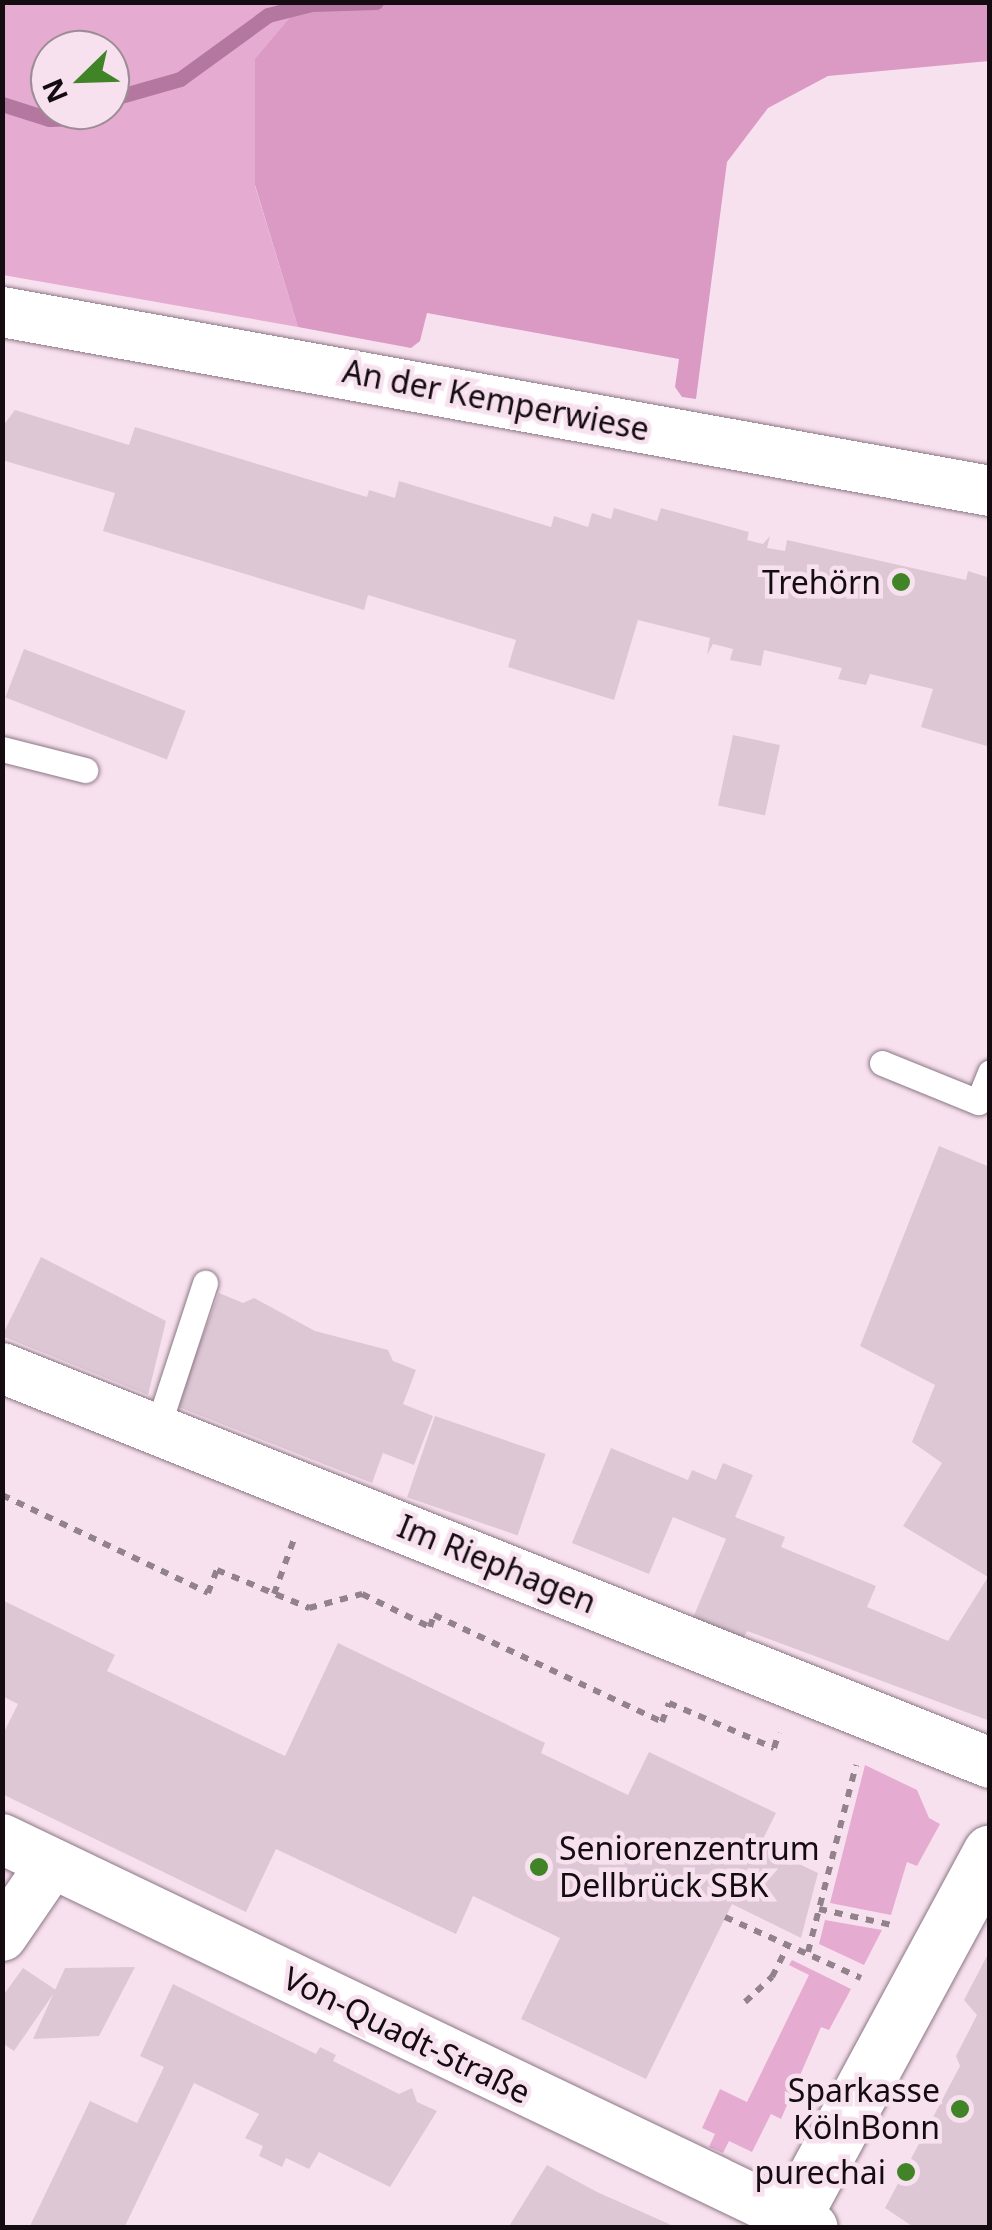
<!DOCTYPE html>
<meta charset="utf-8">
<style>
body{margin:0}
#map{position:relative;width:992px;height:2230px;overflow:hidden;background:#f8e1ef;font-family:"Noto Sans",sans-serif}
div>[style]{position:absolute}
.green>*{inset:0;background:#e6abd1}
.forest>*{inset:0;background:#da9ac4}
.stream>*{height:15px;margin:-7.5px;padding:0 7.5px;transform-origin:7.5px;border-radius:7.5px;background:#b4779f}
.building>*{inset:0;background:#ddc7d5;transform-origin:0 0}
.path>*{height:6px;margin-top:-3px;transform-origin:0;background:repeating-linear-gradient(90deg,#92828c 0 8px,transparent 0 16px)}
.roads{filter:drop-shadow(0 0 2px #8b7783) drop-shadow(0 0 2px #8b7783)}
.lane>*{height:25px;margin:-12.5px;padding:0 12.5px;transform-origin:12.5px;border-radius:12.5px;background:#fff}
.street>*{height:50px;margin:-25px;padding:0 25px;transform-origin:25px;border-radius:25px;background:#fff}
.secondary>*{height:55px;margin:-27.5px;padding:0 27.5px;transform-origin:27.5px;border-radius:27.5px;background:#fff}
.dots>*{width:28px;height:28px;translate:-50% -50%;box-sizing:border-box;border:5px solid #f8e1ef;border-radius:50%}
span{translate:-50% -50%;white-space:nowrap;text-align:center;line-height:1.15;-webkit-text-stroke:9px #f8e1ef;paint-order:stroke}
.street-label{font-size:32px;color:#140c11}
.poi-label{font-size:32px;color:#140c11}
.right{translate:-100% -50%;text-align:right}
.left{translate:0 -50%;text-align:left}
.frame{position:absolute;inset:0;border:5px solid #140c11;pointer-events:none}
.north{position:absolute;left:30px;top:30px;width:100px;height:100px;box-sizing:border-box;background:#f8e1ef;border:2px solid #9d8c96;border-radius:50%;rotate:247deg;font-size:28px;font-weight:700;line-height:40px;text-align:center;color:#140c11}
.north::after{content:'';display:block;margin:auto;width:35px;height:45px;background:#408427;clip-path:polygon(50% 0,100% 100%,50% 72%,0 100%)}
</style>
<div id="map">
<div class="green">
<i style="clip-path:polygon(evenodd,2px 3px,302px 3px,255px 60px,255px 186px,298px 327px,3px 275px,2px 3px,50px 50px,110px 50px,110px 110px,50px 110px,50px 50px)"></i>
<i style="clip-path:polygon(865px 1765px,917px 1790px,929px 1818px,940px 1824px,917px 1866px,907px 1862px,891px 1915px,830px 1903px)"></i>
<i style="clip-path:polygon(825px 1920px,882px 1930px,864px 1965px,819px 1944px)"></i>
<i style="clip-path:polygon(792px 1960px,851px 1989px,829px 2030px,821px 2027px,781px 2119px,771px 2114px,752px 2152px,729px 2141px,723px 2153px,709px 2147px,715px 2134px,702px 2128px,720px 2089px,747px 2102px,809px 1975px,789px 1965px)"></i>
</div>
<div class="forest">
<i style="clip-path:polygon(302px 3px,989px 3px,989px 61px,828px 76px,768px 108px,727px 162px,696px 399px,682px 397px,675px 387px,679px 359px,427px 313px,420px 341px,411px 348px,298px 327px,255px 185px,255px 59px)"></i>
</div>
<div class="stream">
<i style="left:110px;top:99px;width:73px;rotate:-15.9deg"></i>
<i style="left:180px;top:79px;width:109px;rotate:-36deg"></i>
<i style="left:268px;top:15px;width:44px;rotate:-14.3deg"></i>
<i style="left:311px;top:4px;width:65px;rotate:-1.8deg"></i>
<i style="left:2px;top:104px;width:49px;rotate:17.7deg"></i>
<i style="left:49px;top:119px;width:32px;rotate:-2deg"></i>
<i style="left:81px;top:118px;width:14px;rotate:-34deg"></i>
</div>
<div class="building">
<i style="clip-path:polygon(15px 410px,129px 445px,135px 427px,367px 497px,369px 490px,395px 498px,399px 481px,551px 527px,554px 516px,588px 527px,592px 513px,611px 519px,614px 508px,657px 521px,661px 508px,749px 532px,747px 540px,763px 544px,770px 536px,767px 548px,785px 551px,787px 540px,966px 580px,968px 571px,990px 578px,990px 747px,921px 727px,933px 689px,870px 674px,866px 685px,838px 679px,842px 668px,764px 650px,761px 666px,730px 660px,733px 649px,713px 644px,707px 655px,710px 638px,638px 620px,614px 700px,508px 667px,516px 640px,368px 595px,364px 610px,103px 531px,115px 493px,2px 460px,2px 427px)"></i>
<i style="left:24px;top:649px;width:173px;height:52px;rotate:21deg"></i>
<i style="left:733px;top:735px;width:48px;height:72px;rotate:12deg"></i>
<i style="clip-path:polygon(939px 1146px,990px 1167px,990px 1721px,747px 1631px,740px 1646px,690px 1625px,726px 1539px,673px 1517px,649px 1574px,572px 1543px,611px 1448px,688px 1480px,692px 1470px,716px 1480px,723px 1463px,753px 1475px,735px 1517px,785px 1537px,781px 1547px,876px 1586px,867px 1607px,948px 1641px,988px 1577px,903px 1526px,942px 1463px,912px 1442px,935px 1385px,860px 1346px)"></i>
<i style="clip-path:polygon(41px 1257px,166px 1321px,148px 1395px,2px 1336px)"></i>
<i style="clip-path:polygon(219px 1293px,243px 1303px,254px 1298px,315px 1331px,388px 1350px,393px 1361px,416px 1370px,403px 1404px,433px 1416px,414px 1465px,383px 1453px,372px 1483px,176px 1406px)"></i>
<i style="left:435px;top:1416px;width:117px;height:86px;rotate:19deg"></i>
<i style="clip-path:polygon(2px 1600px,115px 1655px,107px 1671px,285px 1756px,338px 1643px,545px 1743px,541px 1753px,628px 1795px,649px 1752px,776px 1813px,760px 1845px,818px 1873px,801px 1938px,732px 1904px,646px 2079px,521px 2019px,560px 1938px,473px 1896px,456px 1934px,276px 1849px,246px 1912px,2px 1794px,2px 1736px,18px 1704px,2px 1696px)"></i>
<i style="clip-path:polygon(990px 1950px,990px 2228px,915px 2228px,885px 2208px,960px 2066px,956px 2056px,977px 2015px,964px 2000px)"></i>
<i style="clip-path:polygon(135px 1967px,99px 2036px,33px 2039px,65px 1968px)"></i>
<i style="clip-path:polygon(23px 1968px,56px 1990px,14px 2051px,2px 2043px,2px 1997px)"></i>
<i style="clip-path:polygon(173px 1984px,316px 2054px,320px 2047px,336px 2055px,333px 2061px,399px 2094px,412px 2088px,417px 2102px,437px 2111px,390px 2187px,319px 2152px,309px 2169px,286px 2158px,282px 2167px,259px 2156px,263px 2146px,245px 2138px,259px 2114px,194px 2083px,124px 2228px,29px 2228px,90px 2101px,137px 2123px,164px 2067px,140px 2056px)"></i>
<i style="clip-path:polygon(547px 2165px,597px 2192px,678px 2228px,508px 2228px)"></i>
</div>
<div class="path">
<i style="left:2px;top:1495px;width:228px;rotate:25.4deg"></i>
<i style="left:208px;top:1593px;width:25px;rotate:-69deg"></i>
<i style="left:217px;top:1570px;width:100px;rotate:22.4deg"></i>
<i style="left:309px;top:1608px;width:55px;rotate:-14.8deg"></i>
<i style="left:362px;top:1594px;width:76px;rotate:25.9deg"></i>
<i style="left:430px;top:1627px;width:13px;rotate:-72deg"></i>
<i style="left:434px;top:1615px;width:252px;rotate:25.1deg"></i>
<i style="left:662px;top:1722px;width:20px;rotate:-70deg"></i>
<i style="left:669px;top:1703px;width:114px;rotate:23.2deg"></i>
<i style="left:774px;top:1748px;width:16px;rotate:-72deg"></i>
<i style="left:274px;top:1594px;width:59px;rotate:-70deg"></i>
<i style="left:819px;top:1909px;width:75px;rotate:12.4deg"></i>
<i style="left:725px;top:1917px;width:149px;rotate:24.2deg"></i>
<i style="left:808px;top:1952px;width:193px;rotate:-75.6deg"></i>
<i style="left:745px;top:2002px;width:37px;rotate:-43deg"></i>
<i style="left:772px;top:1977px;width:34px;rotate:-63deg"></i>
</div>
<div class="roads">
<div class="lane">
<i style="left:2px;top:749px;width:86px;rotate:14.2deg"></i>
<i style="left:882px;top:1063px;width:104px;rotate:22.1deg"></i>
<i style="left:978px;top:1102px;width:32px;rotate:-68deg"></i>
<i style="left:157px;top:1429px;width:154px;rotate:-71.8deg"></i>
</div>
<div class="street">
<i style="left:2px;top:312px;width:1004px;rotate:10.27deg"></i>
<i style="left:2px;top:1368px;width:1064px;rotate:21.79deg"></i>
<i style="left:2px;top:1839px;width:899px;rotate:25.62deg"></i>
<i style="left:2px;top:1936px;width:88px;rotate:-55.6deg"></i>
</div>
<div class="secondary">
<i style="left:787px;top:2228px;width:427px;rotate:-61.6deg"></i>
</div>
</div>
<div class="dots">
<i style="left:901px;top:582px;background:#408427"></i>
<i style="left:539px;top:1867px;background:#408427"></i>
<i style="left:960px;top:2109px;background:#408427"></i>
<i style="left:906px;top:2172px;background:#408427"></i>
</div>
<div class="street-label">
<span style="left:496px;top:400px;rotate:11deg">An der Kemperwiese</span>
<span style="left:497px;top:1564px;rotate:22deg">Im Riephagen</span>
<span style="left:407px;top:2035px;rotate:26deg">Von-Quadt-Straße</span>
</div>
<div class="poi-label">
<span class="right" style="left:881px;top:582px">Trehörn</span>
<span class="left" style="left:559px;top:1867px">Seniorenzentrum<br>Dellbrück SBK</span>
<span class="right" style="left:940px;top:2109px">Sparkasse<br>KölnBonn</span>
<span class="right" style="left:886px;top:2172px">purechai</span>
</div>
<div class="frame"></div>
<div class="north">N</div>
</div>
